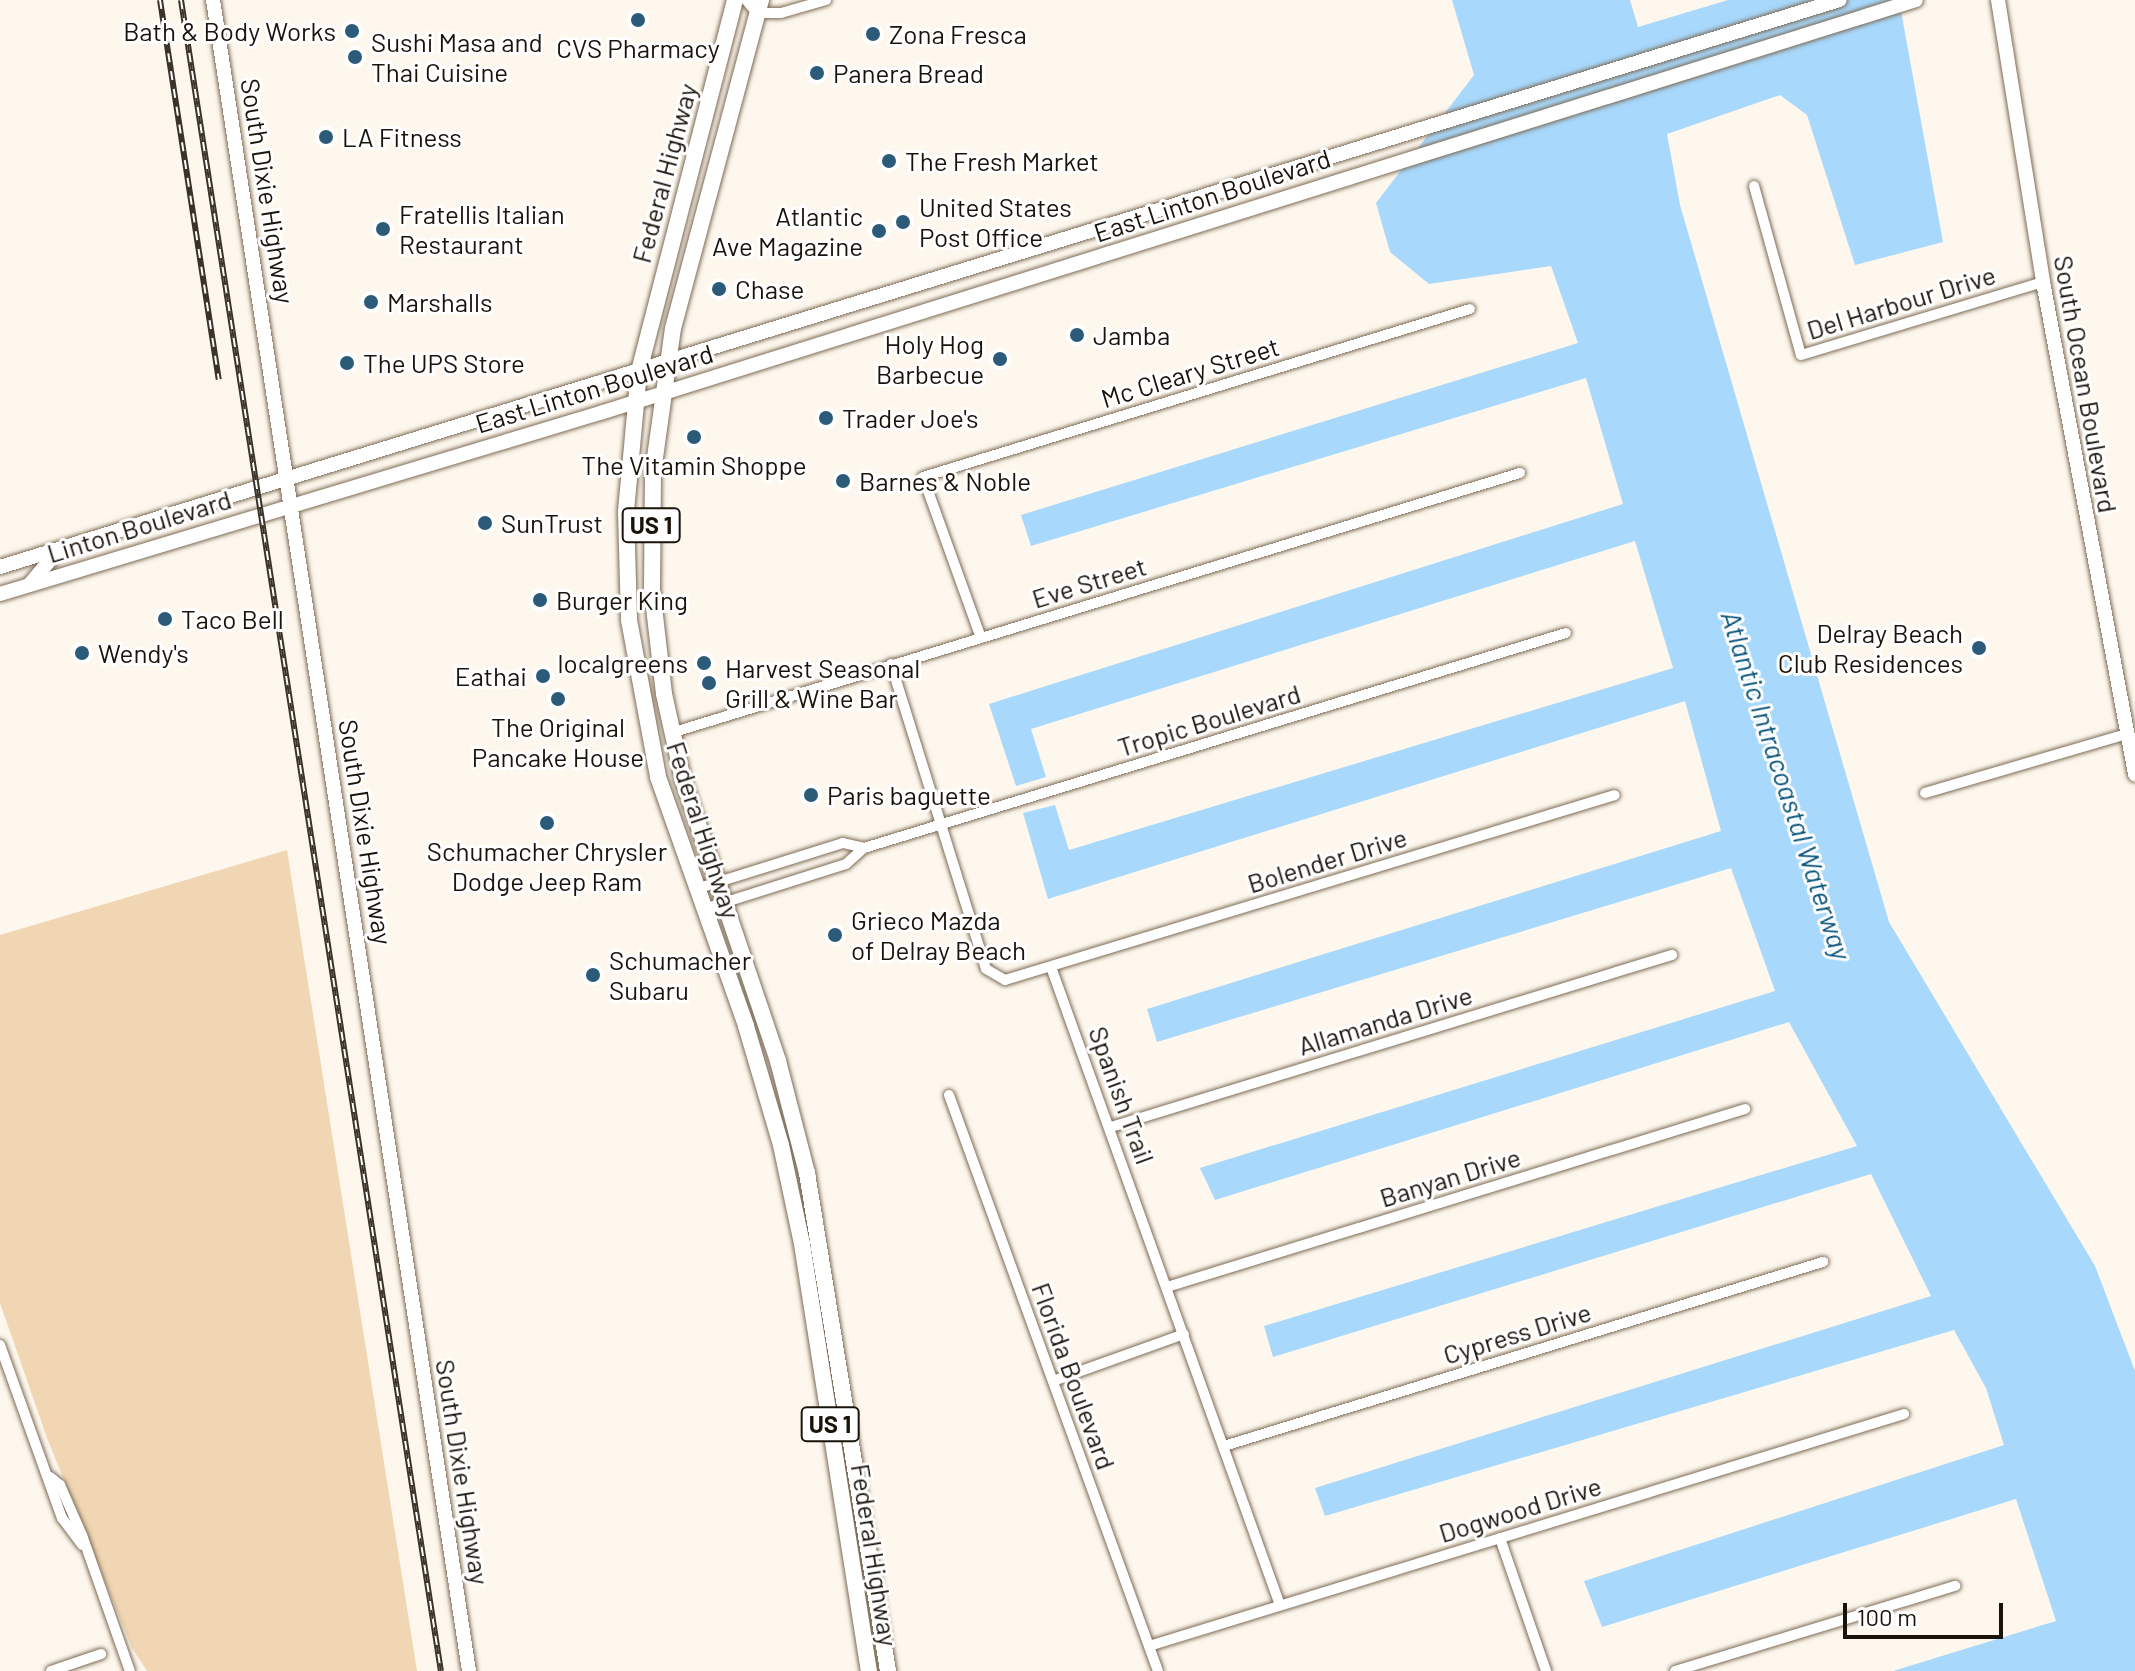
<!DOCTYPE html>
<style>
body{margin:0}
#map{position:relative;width:2135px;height:1671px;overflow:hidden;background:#fef7ed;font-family:Barlow,sans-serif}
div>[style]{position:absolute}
.green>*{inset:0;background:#f0d6b3}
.water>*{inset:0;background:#a8d8fb}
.roads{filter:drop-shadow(0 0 2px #7c6b56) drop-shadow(0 0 2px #7c6b56)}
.street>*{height:10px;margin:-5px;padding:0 5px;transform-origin:5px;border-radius:5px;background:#fff}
.secondary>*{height:14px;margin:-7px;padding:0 7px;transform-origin:7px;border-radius:7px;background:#fff}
.primary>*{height:16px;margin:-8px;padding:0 8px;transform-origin:8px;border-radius:8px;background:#fff}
.rail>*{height:6px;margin-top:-3px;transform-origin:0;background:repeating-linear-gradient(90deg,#fff 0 9px,#39332a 0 18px);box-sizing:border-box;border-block:2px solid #39332a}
.dots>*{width:22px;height:22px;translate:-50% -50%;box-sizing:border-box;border:4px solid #fff;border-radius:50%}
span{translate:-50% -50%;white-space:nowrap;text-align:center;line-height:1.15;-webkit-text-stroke:6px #fff;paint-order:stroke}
.shield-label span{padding:2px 6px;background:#fff;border:2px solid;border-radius:6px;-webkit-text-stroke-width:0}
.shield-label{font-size:24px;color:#19130a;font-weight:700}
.poi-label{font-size:26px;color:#19130a}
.right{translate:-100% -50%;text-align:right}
.left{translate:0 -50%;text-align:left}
.street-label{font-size:26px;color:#19130a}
.water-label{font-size:28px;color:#08547d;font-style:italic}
.scale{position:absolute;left:1843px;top:1603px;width:160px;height:36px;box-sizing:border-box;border:4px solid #19130a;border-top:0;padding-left:10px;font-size:24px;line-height:28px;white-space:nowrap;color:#19130a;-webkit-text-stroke:6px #fff;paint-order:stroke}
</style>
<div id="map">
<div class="green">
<i style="clip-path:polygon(287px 850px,417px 1671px,147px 1671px,132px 1648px,47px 1438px,0 1303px,0 935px)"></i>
</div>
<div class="water">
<i style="clip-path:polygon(1452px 0,1630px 0,1638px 27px,1728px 0,1899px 0,1943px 242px,1855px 265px,1807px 115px,1780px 95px,1667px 134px,1680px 205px,1889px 922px,2095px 1266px,2135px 1371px,2135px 1671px,1893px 1671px,2056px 1621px,2016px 1499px,1602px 1627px,1584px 1581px,2004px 1445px,1986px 1388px,1954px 1330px,1325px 1516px,1315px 1488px,1931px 1296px,1871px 1174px,1273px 1357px,1264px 1326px,1857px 1146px,1789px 1022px,1215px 1200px,1200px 1168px,1775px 991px,1731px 868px,1157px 1042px,1147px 1009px,1721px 831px,1685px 701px,1048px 899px,1023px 813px,1055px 805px,1069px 850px,1673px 668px,1635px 541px,1031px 729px,1046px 777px,1016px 786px,989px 704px,1623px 504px,1586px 378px,1031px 546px,1021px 515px,1578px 343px,1551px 266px,1429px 284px,1390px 252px,1376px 203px,1474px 75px)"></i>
</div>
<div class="roads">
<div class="street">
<i style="left:746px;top:0;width:17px;rotate:50deg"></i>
<i style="left:757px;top:13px;width:24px"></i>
<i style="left:781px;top:13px;width:47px;rotate:-16.1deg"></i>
<i style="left:1754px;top:186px;width:175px;rotate:74.5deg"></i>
<i style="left:1801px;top:355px;width:253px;rotate:-16.8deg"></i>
<i style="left:981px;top:638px;width:171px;rotate:-109.8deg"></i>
<i style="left:923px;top:477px;width:572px;rotate:-17.07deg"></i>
<i style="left:891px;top:664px;width:319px;rotate:72.7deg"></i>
<i style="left:986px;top:969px;width:22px;rotate:30deg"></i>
<i style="left:1005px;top:980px;width:637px;rotate:-16.87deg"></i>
<i style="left:671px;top:733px;width:888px;rotate:-17.03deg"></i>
<i style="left:1925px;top:793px;width:210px;rotate:-16.3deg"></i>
<i style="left:696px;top:889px;width:154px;rotate:-17.4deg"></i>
<i style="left:843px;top:843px;width:22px;rotate:13deg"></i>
<i style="left:704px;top:909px;width:149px;rotate:-17.6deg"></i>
<i style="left:846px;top:864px;width:24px;rotate:-42deg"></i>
<i style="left:864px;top:848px;width:734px;rotate:-17.03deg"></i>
<i style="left:1051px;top:967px;width:678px;rotate:70.26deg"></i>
<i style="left:949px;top:1095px;width:613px;rotate:70.06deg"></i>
<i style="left:1111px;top:1127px;width:587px;rotate:-17.05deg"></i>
<i style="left:1167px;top:1287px;width:605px;rotate:-17.12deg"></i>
<i style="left:0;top:1345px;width:184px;rotate:70.3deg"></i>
<i style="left:62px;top:1518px;width:34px;rotate:53deg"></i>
<i style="left:1053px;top:1381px;width:139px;rotate:-19.7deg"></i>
<i style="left:1224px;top:1446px;width:627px;rotate:-17.08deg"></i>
<i style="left:50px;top:1477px;width:13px;rotate:39deg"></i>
<i style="left:60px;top:1485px;width:55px;rotate:66.3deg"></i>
<i style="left:82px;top:1535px;width:144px;rotate:70.6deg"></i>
<i style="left:1500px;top:1538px;width:141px;rotate:70.9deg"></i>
<i style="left:1149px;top:1646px;width:790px;rotate:-17.08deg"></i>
<i style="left:51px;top:1671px;width:53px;rotate:-18.8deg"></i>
<i style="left:1675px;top:1671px;width:293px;rotate:-16.9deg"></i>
</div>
<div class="secondary">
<i style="left:213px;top:0;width:1690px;rotate:81.29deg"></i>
<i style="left:1998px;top:0;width:286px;rotate:80.9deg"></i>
<i style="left:2043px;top:282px;width:501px;rotate:79.41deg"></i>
<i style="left:0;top:567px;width:1925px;rotate:-17.13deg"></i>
<i style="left:29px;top:585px;width:42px;rotate:-49.8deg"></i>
<i style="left:0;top:594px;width:627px;rotate:-16.79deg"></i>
<i style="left:600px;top:413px;width:1379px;rotate:-17.42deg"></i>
</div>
<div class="primary">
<i style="left:735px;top:0;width:383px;rotate:104.5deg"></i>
<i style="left:639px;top:371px;width:142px;rotate:95.3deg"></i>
<i style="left:626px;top:512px;width:108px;rotate:88.4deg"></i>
<i style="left:629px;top:620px;width:160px;rotate:79.5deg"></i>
<i style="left:658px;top:777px;width:264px;rotate:70.5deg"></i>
<i style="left:746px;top:1026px;width:124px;rotate:73.6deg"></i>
<i style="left:781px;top:1145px;width:101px;rotate:78deg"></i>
<i style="left:802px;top:1244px;width:432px;rotate:81.1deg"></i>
<i style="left:761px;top:0;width:340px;rotate:105deg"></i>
<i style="left:673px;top:328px;width:146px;rotate:97.9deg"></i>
<i style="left:653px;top:473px;width:117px;rotate:90.5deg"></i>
<i style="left:652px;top:590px;width:105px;rotate:83.4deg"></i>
<i style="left:664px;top:694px;width:88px;rotate:77.5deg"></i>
<i style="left:683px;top:780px;width:297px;rotate:71.3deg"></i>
<i style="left:778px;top:1061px;width:116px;rotate:75.5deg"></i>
<i style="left:807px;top:1173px;width:505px;rotate:80.76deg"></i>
</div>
</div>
<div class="rail">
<i style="left:160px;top:0;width:384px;rotate:81.2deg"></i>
<i style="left:181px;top:0;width:1691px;rotate:81.16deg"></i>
</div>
<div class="dots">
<i style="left:638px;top:20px;background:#2c5b7a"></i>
<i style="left:352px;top:31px;background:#2c5b7a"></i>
<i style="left:873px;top:34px;background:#2c5b7a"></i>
<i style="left:355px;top:57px;background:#2c5b7a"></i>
<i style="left:817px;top:73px;background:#2c5b7a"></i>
<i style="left:326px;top:137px;background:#2c5b7a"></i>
<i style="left:889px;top:161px;background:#2c5b7a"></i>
<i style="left:903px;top:222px;background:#2c5b7a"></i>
<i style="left:383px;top:229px;background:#2c5b7a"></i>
<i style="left:879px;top:231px;background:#2c5b7a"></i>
<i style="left:719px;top:289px;background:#2c5b7a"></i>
<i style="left:371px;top:302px;background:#2c5b7a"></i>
<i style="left:1077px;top:335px;background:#2c5b7a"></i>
<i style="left:1000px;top:359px;background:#2c5b7a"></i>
<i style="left:347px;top:363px;background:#2c5b7a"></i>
<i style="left:826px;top:418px;background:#2c5b7a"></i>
<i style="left:694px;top:437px;background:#2c5b7a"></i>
<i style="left:843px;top:481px;background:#2c5b7a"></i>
<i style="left:485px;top:523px;background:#2c5b7a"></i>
<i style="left:540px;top:600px;background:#2c5b7a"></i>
<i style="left:165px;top:619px;background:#2c5b7a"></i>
<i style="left:1979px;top:648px;background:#2c5b7a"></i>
<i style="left:82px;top:653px;background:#2c5b7a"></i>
<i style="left:704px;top:663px;background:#2c5b7a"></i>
<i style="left:543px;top:676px;background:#2c5b7a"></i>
<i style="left:709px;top:683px;background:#2c5b7a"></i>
<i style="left:558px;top:699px;background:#2c5b7a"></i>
<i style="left:811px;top:795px;background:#2c5b7a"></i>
<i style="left:547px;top:823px;background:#2c5b7a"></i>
<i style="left:835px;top:935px;background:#2c5b7a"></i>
<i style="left:593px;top:975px;background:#2c5b7a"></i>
</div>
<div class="shield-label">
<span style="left:651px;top:525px">US 1</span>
<span style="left:830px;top:1424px">US 1</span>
</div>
<div class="poi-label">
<span class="right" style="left:336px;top:31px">Bath &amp; Body Works</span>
<span class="left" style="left:889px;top:34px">Zona Fresca</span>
<span class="left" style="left:371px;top:57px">Sushi Masa and<br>Thai Cuisine</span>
<span style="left:638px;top:48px">CVS Pharmacy</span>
<span class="left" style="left:833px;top:73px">Panera Bread</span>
<span class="left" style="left:342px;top:137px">LA Fitness</span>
<span class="left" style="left:905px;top:161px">The Fresh Market</span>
<span class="left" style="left:919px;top:222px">United States<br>Post Office</span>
<span class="left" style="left:399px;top:229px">Fratellis Italian<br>Restaurant</span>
<span class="right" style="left:863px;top:231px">Atlantic<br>Ave Magazine</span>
<span class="left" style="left:735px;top:289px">Chase</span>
<span class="left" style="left:387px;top:302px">Marshalls</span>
<span class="left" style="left:1093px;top:335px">Jamba</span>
<span class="right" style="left:984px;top:359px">Holy Hog<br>Barbecue</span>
<span class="left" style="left:363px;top:363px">The UPS Store</span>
<span class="left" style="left:842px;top:418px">Trader Joe's</span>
<span style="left:694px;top:465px">The Vitamin Shoppe</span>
<span class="left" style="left:859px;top:481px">Barnes &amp; Noble</span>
<span class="left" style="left:501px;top:523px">SunTrust</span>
<span class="left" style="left:556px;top:600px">Burger King</span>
<span class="left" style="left:181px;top:619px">Taco Bell</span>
<span class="right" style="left:1963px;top:648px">Delray Beach<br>Club Residences</span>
<span class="left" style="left:98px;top:653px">Wendy's</span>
<span class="right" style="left:688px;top:663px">localgreens</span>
<span class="left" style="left:725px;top:683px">Harvest Seasonal<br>Grill &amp; Wine Bar</span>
<span class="right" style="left:527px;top:676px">Eathai</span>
<span style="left:558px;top:742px">The Original<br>Pancake House</span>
<span class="left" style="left:827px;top:795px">Paris baguette</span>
<span style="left:547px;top:866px">Schumacher Chrysler<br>Dodge Jeep Ram</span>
<span class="left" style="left:851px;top:935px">Grieco Mazda<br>of Delray Beach</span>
<span class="left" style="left:609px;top:975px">Schumacher<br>Subaru</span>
</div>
<div class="street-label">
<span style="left:664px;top:173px;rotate:-75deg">Federal Highway</span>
<span style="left:268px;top:191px;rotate:81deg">South Dixie Highway</span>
<span style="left:1212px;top:195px;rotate:-18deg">East Linton Boulevard</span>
<span style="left:1901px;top:302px;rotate:-17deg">Del Harbour Drive</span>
<span style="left:1190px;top:372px;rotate:-17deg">Mc Cleary Street</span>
<span style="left:2086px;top:384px;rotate:80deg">South Ocean Boulevard</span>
<span style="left:594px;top:388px;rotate:-17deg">East Linton Boulevard</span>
<span style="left:139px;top:526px;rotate:-17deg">Linton Boulevard</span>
<span style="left:1089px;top:582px;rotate:-17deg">Eve Street</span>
<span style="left:1209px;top:720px;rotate:-17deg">Tropic Boulevard</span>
<span style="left:704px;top:830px;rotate:72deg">Federal Highway</span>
<span style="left:366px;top:832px;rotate:81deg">South Dixie Highway</span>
<span style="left:1327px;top:860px;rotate:-17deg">Bolender Drive</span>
<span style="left:1385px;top:1020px;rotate:-17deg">Allamanda Drive</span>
<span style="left:1122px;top:1095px;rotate:70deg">Spanish Trail</span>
<span style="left:1450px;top:1177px;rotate:-17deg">Banyan Drive</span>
<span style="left:1517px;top:1333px;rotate:-17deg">Cypress Drive</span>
<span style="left:1074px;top:1376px;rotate:70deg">Florida Boulevard</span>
<span style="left:463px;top:1472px;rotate:81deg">South Dixie Highway</span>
<span style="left:1520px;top:1509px;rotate:-17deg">Dogwood Drive</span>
<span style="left:875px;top:1555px;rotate:81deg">Federal Highway</span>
</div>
<div class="water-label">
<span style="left:1787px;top:785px;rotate:72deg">Atlantic Intracoastal Waterway</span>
</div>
<div class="scale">100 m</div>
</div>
